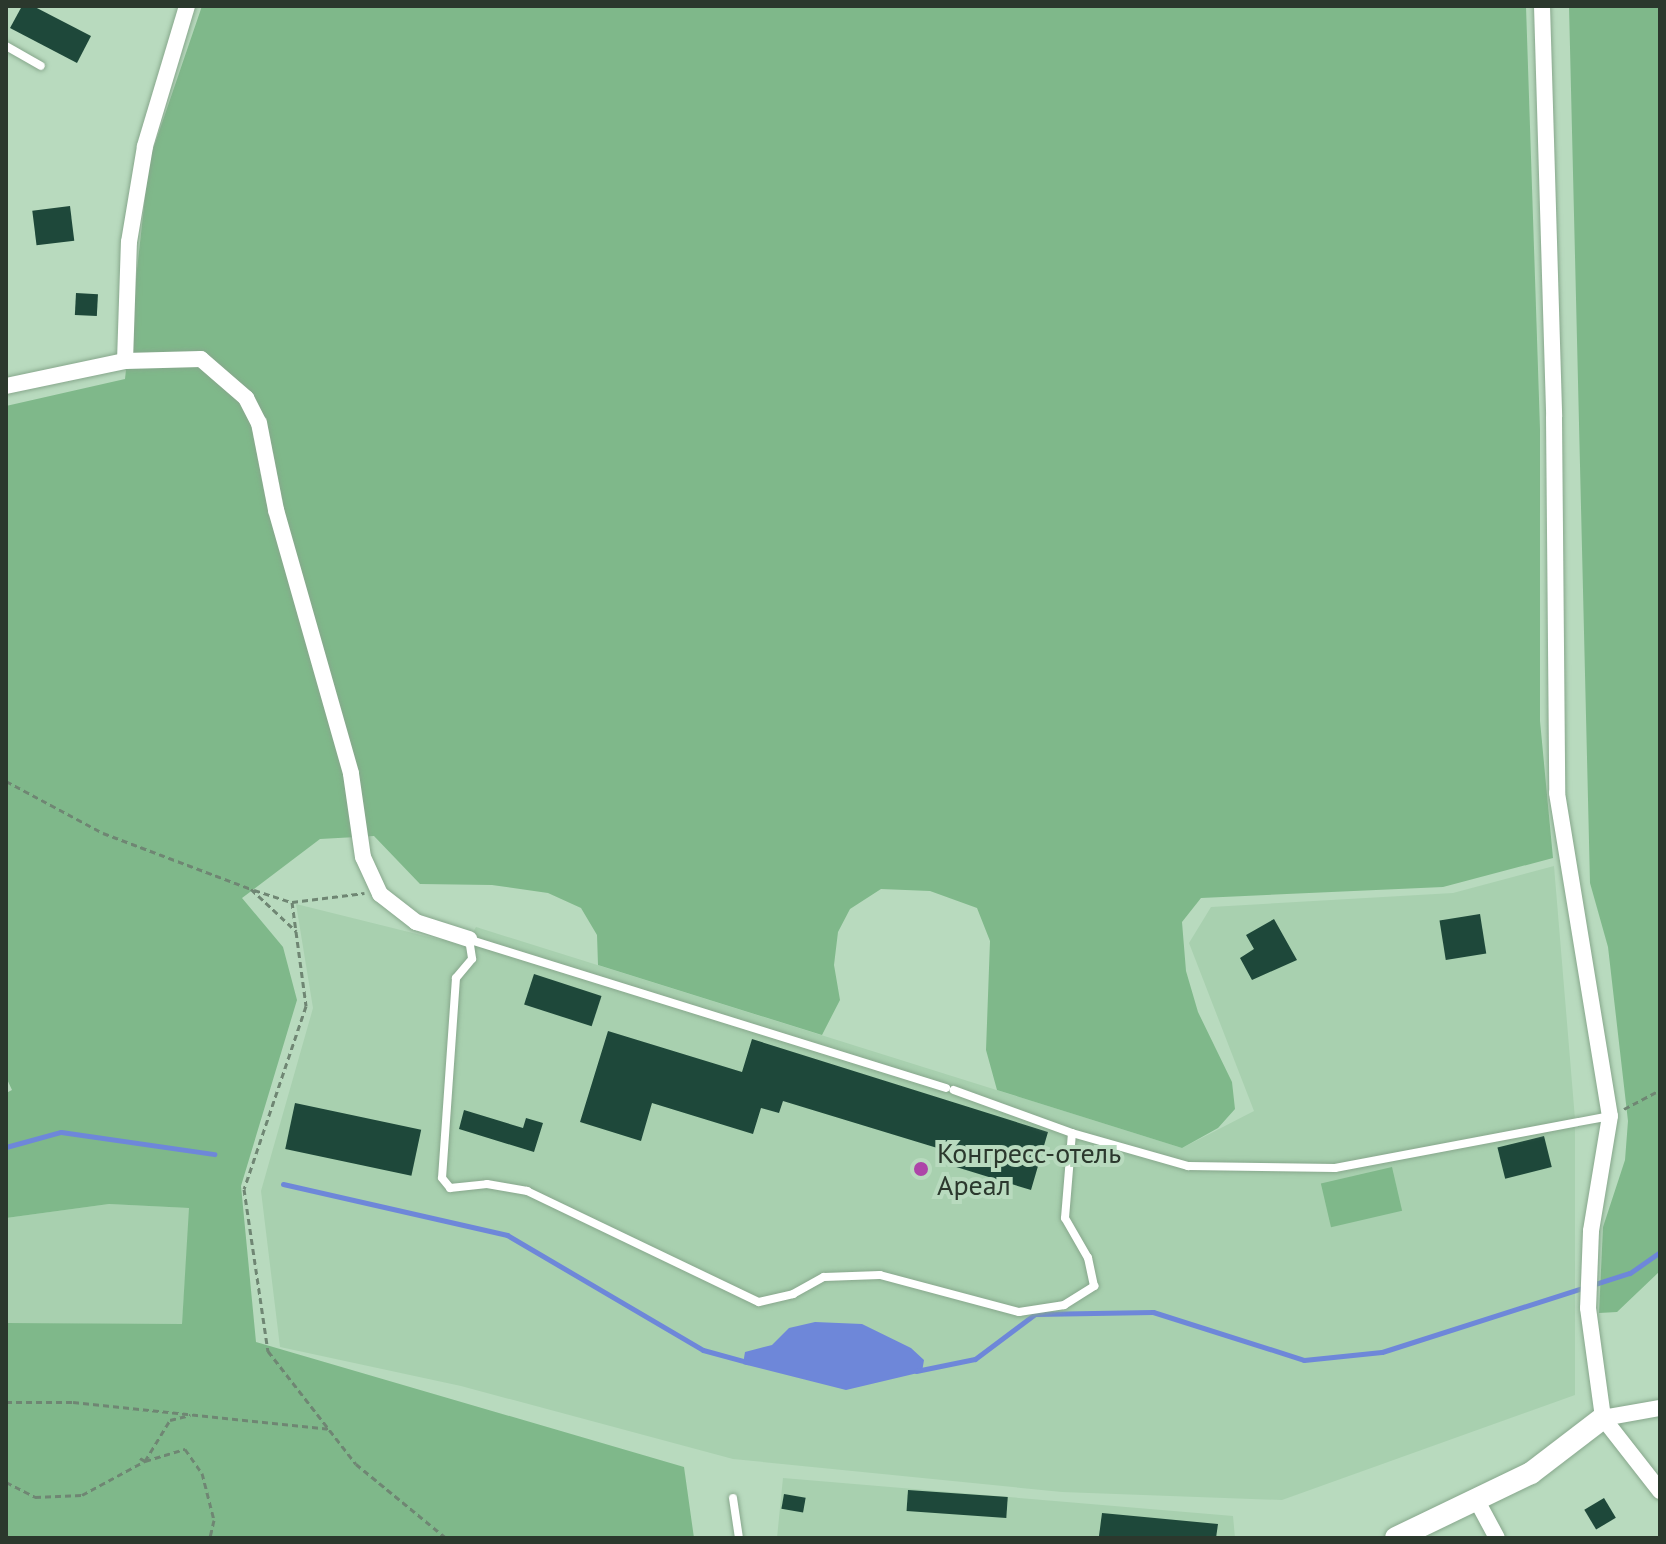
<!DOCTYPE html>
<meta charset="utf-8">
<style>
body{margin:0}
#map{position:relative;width:1666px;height:1544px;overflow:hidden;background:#b8dabe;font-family:"PT Sans",sans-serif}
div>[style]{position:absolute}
.built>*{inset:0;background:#a8d0af}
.green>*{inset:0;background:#7fb88a;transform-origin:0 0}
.water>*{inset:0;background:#6e87d9}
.stream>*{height:5px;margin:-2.5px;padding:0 2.5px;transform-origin:2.5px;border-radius:2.5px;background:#6e87d9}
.building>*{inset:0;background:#1e483a;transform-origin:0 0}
.path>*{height:3px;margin-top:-1.5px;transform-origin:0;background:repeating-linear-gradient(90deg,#6f8673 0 6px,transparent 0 10px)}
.roads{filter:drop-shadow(0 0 2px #87a78c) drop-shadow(0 0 2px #87a78c)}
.service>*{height:8px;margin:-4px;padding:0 4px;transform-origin:4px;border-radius:4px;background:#fff}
.minor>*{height:16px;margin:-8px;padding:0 8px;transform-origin:8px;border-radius:8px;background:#fff}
.tertiary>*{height:22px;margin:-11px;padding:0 11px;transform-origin:11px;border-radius:11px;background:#fff}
.dots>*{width:22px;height:22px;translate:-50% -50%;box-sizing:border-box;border:4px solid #b8dabe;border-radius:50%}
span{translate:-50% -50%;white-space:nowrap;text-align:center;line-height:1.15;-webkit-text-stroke:8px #b8dabe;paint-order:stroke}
.poi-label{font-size:28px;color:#2b382d}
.left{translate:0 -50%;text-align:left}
.frame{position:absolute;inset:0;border:8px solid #2b382d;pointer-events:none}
</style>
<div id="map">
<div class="built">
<i style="clip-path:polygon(1554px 866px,1575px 1119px,1575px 1395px,1282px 1500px,1062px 1492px,733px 1459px,461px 1386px,280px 1347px,261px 1191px,313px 1008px,296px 904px,441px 940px,469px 939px,476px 927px,1182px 1148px,1254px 1111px,1189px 943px,1211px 907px,1453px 893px)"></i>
<i style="clip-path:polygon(109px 1204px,190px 1208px,182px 1325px,6px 1323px,6px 1218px)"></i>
<i style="clip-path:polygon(783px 1478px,1233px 1516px,1235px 1538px,777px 1538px)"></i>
</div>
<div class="green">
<i style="clip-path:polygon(202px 6px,1526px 6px,1540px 429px,1540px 721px,1553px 858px,1443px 887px,1201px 898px,1182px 922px,1186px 971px,1198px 1012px,1232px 1082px,1235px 1109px,1218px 1128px,1182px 1148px,997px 1090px,986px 1050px,990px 941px,977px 908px,930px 891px,881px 889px,850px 909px,838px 932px,834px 965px,840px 1000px,822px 1035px,598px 965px,597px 935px,581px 908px,548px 893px,492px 885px,420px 884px,374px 836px,320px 839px,242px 898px,283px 947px,297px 1000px,241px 1186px,256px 1342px,684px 1467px,694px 1538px,6px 1538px,6px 1323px,182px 1324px,189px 1208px,109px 1204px,6px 1218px,6px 1093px,12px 1090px,6px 1077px,6px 406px,125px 379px,149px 161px)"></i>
<i style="clip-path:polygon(1569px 6px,1660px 6px,1660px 1271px,1617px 1312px,1599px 1313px,1603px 1227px,1625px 1160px,1628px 1121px,1608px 947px,1590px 883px)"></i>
<i style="left:1392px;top:1167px;width:45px;height:73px;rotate:77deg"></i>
</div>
<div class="water">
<i style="clip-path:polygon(815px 1322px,862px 1324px,911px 1348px,924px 1360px,922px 1372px,846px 1390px,743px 1364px,745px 1352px,772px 1345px,789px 1328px)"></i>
</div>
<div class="stream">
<i style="left:6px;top:1147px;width:57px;rotate:-15.3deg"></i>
<i style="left:61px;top:1132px;width:155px;rotate:8.2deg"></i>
<i style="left:283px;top:1184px;width:230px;rotate:12.8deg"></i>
<i style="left:507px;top:1235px;width:227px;rotate:30.4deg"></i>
<i style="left:703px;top:1350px;width:46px;rotate:15.3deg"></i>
<i style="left:916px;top:1371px;width:60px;rotate:-11.5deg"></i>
<i style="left:975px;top:1359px;width:75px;rotate:-36.9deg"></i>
<i style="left:1035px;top:1314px;width:118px;rotate:-1deg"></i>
<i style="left:1153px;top:1312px;width:158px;rotate:17.6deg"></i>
<i style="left:1304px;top:1360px;width:78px;rotate:-5.9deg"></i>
<i style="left:1382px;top:1352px;width:260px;rotate:-17.7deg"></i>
<i style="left:1630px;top:1273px;width:37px;rotate:-35deg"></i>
</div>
<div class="building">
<i style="clip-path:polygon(22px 6px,33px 6px,91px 36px,77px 63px,10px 28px)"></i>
<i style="left:70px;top:206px;width:35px;height:38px;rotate:83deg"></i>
<i style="left:76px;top:293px;width:22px;height:22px;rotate:3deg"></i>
<i style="left:1480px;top:914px;width:40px;height:41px;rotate:81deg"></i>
<i style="clip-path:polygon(1274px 919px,1297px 960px,1252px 980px,1240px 958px,1254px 949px,1246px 935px)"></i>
<i style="left:534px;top:974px;width:71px;height:32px;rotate:18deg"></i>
<i style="clip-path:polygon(608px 1031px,742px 1072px,752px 1039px,1048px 1132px,1031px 1190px,953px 1166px,957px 1154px,783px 1101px,779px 1113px,761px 1108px,753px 1134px,652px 1103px,641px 1141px,580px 1122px)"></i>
<i style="left:295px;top:1103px;width:129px;height:47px;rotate:12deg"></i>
<i style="clip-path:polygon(464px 1110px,523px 1128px,526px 1118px,543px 1123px,534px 1152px,459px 1129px)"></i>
<i style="left:1544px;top:1136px;width:32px;height:48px;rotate:76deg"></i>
<i style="left:908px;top:1490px;width:100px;height:21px;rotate:4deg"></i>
<i style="left:784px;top:1494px;width:22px;height:15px;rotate:10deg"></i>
<i style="left:1604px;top:1498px;width:23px;height:23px;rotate:59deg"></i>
<i style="clip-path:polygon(1102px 1513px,1218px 1524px,1216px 1538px,1099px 1536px)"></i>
</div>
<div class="path">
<i style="left:6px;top:781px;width:110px;rotate:28.2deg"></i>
<i style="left:103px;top:833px;width:158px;rotate:20.7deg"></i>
<i style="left:251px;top:889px;width:62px;rotate:43deg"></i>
<i style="left:254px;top:890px;width:40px;rotate:18deg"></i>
<i style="left:292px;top:902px;width:73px;rotate:-7.1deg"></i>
<i style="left:292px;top:902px;width:105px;rotate:82.3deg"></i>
<i style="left:306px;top:1006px;width:193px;rotate:108.7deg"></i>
<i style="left:244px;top:1189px;width:164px;rotate:81.6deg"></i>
<i style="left:268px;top:1351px;width:143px;rotate:52.1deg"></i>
<i style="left:356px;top:1464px;width:117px;rotate:39.4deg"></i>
<i style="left:1624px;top:1109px;width:41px;rotate:-27.8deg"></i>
<i style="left:6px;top:1402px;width:67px"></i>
<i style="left:73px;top:1402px;width:257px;rotate:6deg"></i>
<i style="left:140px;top:1458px;width:6px;rotate:31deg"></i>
<i style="left:145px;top:1461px;width:48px;rotate:-58.6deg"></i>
<i style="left:170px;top:1420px;width:21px;rotate:-14deg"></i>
<i style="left:6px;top:1482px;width:33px;rotate:27deg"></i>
<i style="left:35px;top:1497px;width:47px;rotate:-2.4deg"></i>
<i style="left:82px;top:1495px;width:72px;rotate:-28.4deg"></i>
<i style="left:145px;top:1461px;width:42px;rotate:-16.7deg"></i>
<i style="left:185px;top:1449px;width:29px;rotate:55deg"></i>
<i style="left:202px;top:1473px;width:49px;rotate:75.7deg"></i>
<i style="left:214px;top:1520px;width:18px;rotate:103deg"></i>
</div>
<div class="roads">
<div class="service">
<i style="left:6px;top:46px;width:40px;rotate:29.7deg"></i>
<i style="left:946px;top:1088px;width:500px;rotate:-162.7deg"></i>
<i style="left:469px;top:939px;width:20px;rotate:81deg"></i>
<i style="left:472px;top:959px;width:25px;rotate:130deg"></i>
<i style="left:456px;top:978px;width:200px;rotate:94deg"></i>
<i style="left:442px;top:1178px;width:13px;rotate:51deg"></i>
<i style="left:450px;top:1188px;width:37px;rotate:-6deg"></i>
<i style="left:487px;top:1184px;width:41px;rotate:9.9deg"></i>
<i style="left:527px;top:1191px;width:257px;rotate:25.6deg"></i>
<i style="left:759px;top:1302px;width:35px;rotate:-13deg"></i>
<i style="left:793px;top:1294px;width:35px;rotate:-29deg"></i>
<i style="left:824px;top:1277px;width:56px;rotate:-2deg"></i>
<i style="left:880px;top:1275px;width:144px;rotate:14.9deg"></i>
<i style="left:1019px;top:1312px;width:46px;rotate:-8.8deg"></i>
<i style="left:1064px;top:1305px;width:36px;rotate:-32deg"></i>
<i style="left:1094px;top:1286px;width:29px;rotate:-102deg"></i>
<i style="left:1088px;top:1258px;width:46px;rotate:-119.9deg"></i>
<i style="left:1065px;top:1218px;width:85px;rotate:-85.3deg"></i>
<i style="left:1072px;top:1133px;width:126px;rotate:-160deg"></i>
<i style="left:1072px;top:1133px;width:121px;rotate:15.9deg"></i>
<i style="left:1188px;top:1166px;width:147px;rotate:0.8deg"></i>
<i style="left:1335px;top:1168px;width:279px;rotate:-10.7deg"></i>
<i style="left:733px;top:1498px;width:40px;rotate:81.5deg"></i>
</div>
<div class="minor">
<i style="left:1542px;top:6px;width:411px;rotate:88.3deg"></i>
<i style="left:1554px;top:417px;width:376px;rotate:89.5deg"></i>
<i style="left:1557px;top:793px;width:327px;rotate:80.7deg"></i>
<i style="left:1610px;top:1116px;width:117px;rotate:99.4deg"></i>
<i style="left:1591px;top:1231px;width:77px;rotate:92.2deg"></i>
<i style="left:1588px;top:1308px;width:111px;rotate:82.2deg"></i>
<i style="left:1603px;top:1418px;width:93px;rotate:52deg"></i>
<i style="left:125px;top:361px;width:119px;rotate:-88.1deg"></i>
<i style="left:129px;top:242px;width:97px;rotate:-80.5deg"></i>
<i style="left:145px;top:146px;width:146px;rotate:-73.3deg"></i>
<i style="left:6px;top:386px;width:122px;rotate:-11.9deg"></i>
<i style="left:125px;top:361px;width:76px;rotate:-1.5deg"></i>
<i style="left:201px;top:359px;width:60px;rotate:40.9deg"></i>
<i style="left:246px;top:398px;width:28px;rotate:63deg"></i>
<i style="left:259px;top:423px;width:89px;rotate:78.9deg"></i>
<i style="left:276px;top:510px;width:274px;rotate:74.1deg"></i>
<i style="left:351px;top:774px;width:84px;rotate:81.8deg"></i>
<i style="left:363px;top:857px;width:41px;rotate:65.3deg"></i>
<i style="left:380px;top:894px;width:46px;rotate:37.9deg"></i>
<i style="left:416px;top:922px;width:56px;rotate:17.8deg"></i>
<i style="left:1603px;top:1418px;width:58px;rotate:-10deg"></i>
<i style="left:1476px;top:1499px;width:44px;rotate:61.7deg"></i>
</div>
<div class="tertiary">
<i style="left:1396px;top:1538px;width:150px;rotate:-25.7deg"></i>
<i style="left:1531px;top:1473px;width:91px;rotate:-37.4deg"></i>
</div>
</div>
<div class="dots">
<i style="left:921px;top:1169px;background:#ad45a8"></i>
</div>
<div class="poi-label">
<span class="left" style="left:937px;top:1169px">Конгресс-отель<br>Ареал</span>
</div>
<div class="frame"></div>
</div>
